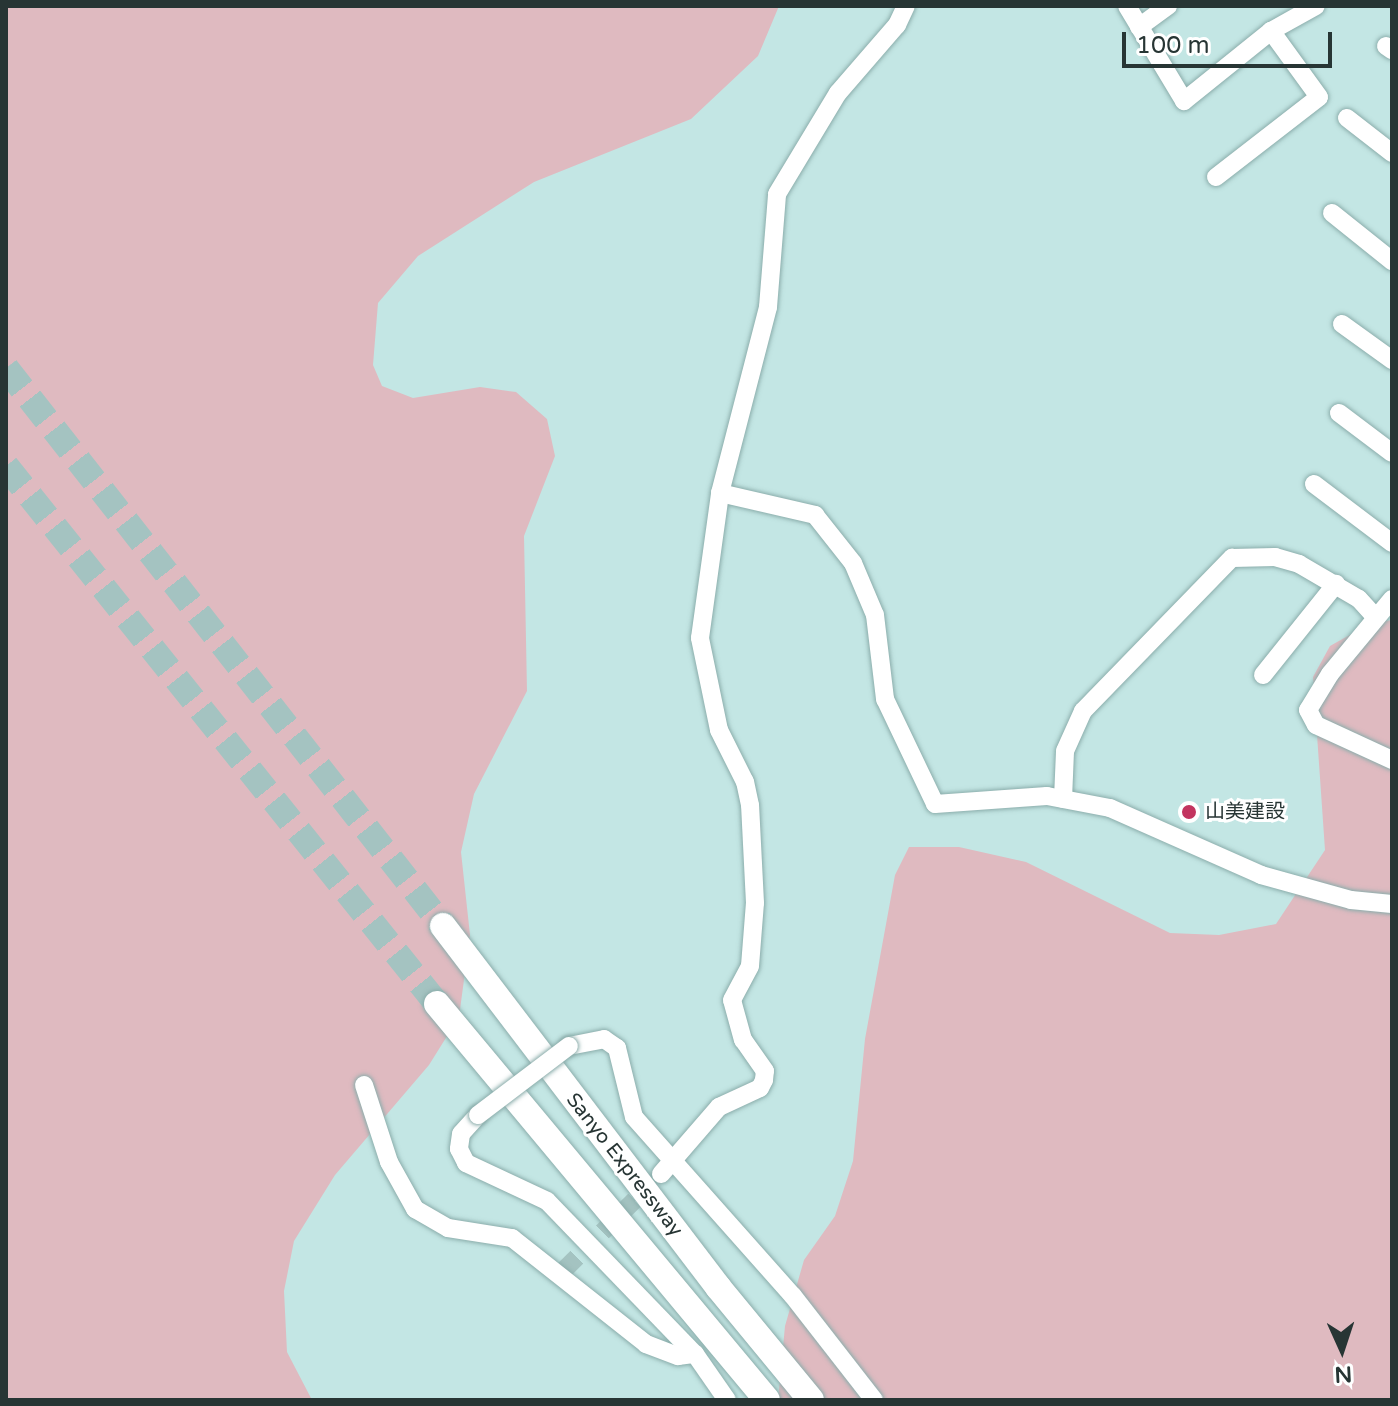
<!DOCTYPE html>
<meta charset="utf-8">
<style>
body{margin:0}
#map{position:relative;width:1398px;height:1406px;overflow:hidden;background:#c3e6e4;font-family:"Varela Round","Noto Sans JP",sans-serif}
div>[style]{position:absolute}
.green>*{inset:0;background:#dfbac0}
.minor-tunnel>*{height:18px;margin-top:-9px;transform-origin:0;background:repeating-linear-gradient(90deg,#a4c3c1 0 18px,transparent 0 27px)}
.highway-tunnel>*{height:26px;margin-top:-13px;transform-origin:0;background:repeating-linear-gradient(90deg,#a4c3c1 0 26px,transparent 0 39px)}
.roads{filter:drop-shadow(0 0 2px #8badab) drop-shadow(0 0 2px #8badab)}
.minor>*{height:18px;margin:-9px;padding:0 9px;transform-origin:9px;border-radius:9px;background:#fff}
.highway>*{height:26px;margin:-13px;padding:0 13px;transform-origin:13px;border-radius:13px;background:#fff}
.bridges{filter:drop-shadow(0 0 2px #8badab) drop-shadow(0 0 2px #8badab)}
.minor-bridge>*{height:18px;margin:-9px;padding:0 9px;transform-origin:9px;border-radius:9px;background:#fff}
.dots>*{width:22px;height:22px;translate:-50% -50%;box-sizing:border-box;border:4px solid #fff;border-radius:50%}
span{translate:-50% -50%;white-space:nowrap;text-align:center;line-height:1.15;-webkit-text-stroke:6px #fff;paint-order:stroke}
.poi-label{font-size:20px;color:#273534}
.left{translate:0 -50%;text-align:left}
.street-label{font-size:20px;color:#273534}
.frame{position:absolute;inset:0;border:8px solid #273534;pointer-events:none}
.north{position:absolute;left:1302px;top:1310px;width:80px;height:80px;-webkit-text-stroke:6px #fff;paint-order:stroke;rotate:177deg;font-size:22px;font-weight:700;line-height:32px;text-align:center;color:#273534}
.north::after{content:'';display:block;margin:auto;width:28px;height:36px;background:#273534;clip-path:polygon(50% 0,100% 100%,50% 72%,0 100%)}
.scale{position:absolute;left:1122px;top:32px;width:210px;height:36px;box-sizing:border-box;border:4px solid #273534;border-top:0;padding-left:10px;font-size:24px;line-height:28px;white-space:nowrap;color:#273534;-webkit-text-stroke:6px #fff;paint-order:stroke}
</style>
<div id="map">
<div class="green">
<i style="clip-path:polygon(6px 6px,779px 6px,758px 56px,691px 119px,534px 182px,418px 256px,378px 303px,373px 365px,382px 386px,413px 398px,480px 387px,516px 392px,547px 419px,555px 456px,524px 536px,527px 691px,474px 794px,461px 852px,470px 935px,459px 1017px,429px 1065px,335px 1175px,294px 1241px,284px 1291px,287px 1352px,312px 1400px,6px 1400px)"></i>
<i style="clip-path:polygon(1392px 620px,1392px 1400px,778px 1400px,785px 1326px,804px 1260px,835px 1216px,853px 1161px,865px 1039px,895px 875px,909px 847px,959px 847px,1026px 862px,1170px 933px,1219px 935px,1276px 924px,1325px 850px,1313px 677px,1330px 646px,1371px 623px)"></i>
</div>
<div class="minor-tunnel">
<i style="left:564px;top:1270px;width:122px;rotate:-44.7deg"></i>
</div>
<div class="highway-tunnel">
<i style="left:6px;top:368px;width:709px;rotate:51.93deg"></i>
<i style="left:6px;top:466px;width:689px;rotate:51.3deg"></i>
</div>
<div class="roads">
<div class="minor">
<i style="left:1127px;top:6px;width:111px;rotate:59deg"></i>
<i style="left:1184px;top:101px;width:112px;rotate:-38.8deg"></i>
<i style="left:1271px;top:31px;width:51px;rotate:-29.1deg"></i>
<i style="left:1139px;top:27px;width:36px;rotate:-36deg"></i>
<i style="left:1386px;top:46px;width:7px;rotate:34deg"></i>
<i style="left:1347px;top:118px;width:57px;rotate:37.9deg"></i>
<i style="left:1216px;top:177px;width:130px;rotate:-37.8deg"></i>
<i style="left:1319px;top:97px;width:82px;rotate:-126deg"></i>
<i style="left:1332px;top:213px;width:77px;rotate:38.7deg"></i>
<i style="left:1342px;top:324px;width:62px;rotate:35.8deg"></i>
<i style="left:1339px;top:413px;width:66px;rotate:37deg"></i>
<i style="left:1314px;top:484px;width:98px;rotate:37.1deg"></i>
<i style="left:720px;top:493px;width:98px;rotate:13deg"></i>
<i style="left:815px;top:515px;width:61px;rotate:51.6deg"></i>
<i style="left:853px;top:563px;width:56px;rotate:67.1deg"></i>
<i style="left:875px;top:615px;width:85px;rotate:83.2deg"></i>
<i style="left:885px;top:699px;width:116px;rotate:64.5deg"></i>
<i style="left:935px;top:804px;width:112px;rotate:-4.1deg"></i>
<i style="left:1047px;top:796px;width:64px;rotate:10.8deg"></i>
<i style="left:1110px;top:808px;width:165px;rotate:23.9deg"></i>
<i style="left:1261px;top:875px;width:93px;rotate:15.5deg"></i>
<i style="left:1351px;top:900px;width:41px;rotate:5.6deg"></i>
<i style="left:1392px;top:599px;width:97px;rotate:129.6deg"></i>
<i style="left:1330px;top:674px;width:42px;rotate:121.4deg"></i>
<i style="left:1308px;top:710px;width:17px;rotate:62deg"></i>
<i style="left:1316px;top:725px;width:84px;rotate:24.7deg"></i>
<i style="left:1263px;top:675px;width:117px;rotate:-51.3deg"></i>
<i style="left:1063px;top:799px;width:48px;rotate:-87.6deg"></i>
<i style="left:1065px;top:751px;width:44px;rotate:-65.8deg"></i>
<i style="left:1083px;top:711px;width:214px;rotate:-45.8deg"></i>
<i style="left:1232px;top:558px;width:43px;rotate:-1.3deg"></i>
<i style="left:1275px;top:557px;width:25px;rotate:16deg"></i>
<i style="left:1299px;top:564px;width:69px;rotate:30.3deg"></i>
<i style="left:1359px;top:599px;width:24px;rotate:48deg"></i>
<i style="left:569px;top:1046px;width:36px;rotate:-11deg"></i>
<i style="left:604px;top:1039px;width:16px;rotate:35deg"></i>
<i style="left:617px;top:1048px;width:71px;rotate:76.2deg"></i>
<i style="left:634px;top:1117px;width:239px;rotate:48.4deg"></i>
<i style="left:793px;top:1296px;width:132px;rotate:52.1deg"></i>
<i style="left:364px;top:1085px;width:81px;rotate:72deg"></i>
<i style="left:389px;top:1162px;width:54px;rotate:61deg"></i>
<i style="left:415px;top:1209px;width:38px;rotate:30deg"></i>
<i style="left:448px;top:1228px;width:65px;rotate:8.9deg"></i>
<i style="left:512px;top:1238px;width:171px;rotate:38.3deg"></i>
<i style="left:646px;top:1344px;width:34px;rotate:21deg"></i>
<i style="left:678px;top:1356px;width:17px;rotate:-7deg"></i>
<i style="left:695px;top:1354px;width:56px;rotate:55.2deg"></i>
<i style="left:478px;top:1115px;width:25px;rotate:132deg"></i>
<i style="left:461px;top:1134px;width:15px;rotate:98deg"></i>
<i style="left:459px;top:1149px;width:16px;rotate:63deg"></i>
<i style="left:466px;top:1163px;width:89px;rotate:25.1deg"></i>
<i style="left:547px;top:1201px;width:213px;rotate:46deg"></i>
<i style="left:661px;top:1174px;width:89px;rotate:-49.1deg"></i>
<i style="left:719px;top:1107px;width:45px;rotate:-24.9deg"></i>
<i style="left:760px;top:1088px;width:9px;rotate:-63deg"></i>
<i style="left:764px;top:1080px;width:9px;rotate:-84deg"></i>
<i style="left:765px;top:1071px;width:38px;rotate:-125deg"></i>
<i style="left:743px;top:1040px;width:41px;rotate:-105.4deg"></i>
<i style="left:732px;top:1000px;width:38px;rotate:-62deg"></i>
<i style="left:750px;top:966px;width:63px;rotate:-85.5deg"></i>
<i style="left:755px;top:903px;width:98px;rotate:-92.9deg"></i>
<i style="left:750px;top:805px;width:24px;rotate:-102deg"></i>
<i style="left:745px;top:782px;width:58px;rotate:-116.6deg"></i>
<i style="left:719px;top:730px;width:94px;rotate:-101.7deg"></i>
<i style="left:700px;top:638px;width:146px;rotate:-82.1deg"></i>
<i style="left:720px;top:493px;width:192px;rotate:-75.5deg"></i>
<i style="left:768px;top:307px;width:113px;rotate:-85.4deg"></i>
<i style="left:777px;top:194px;width:118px;rotate:-58.9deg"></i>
<i style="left:838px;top:93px;width:90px;rotate:-49.1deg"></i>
<i style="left:897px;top:25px;width:21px;rotate:-65deg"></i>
</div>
<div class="highway">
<i style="left:443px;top:926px;width:454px;rotate:52.7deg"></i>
<i style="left:718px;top:1287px;width:146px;rotate:50.5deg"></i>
<i style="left:437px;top:1004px;width:515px;rotate:50.19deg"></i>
</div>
</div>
<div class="bridges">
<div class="minor-bridge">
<i style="left:478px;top:1115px;width:114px;rotate:-37.2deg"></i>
</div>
</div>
<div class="dots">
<i style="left:1189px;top:812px;background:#c2345f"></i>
</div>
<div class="poi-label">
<span class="left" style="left:1205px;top:812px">山美建設</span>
</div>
<div class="street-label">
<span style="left:624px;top:1165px;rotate:52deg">Sanyo Expressway</span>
</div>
<div class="frame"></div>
<div class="north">N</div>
<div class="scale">100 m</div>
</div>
